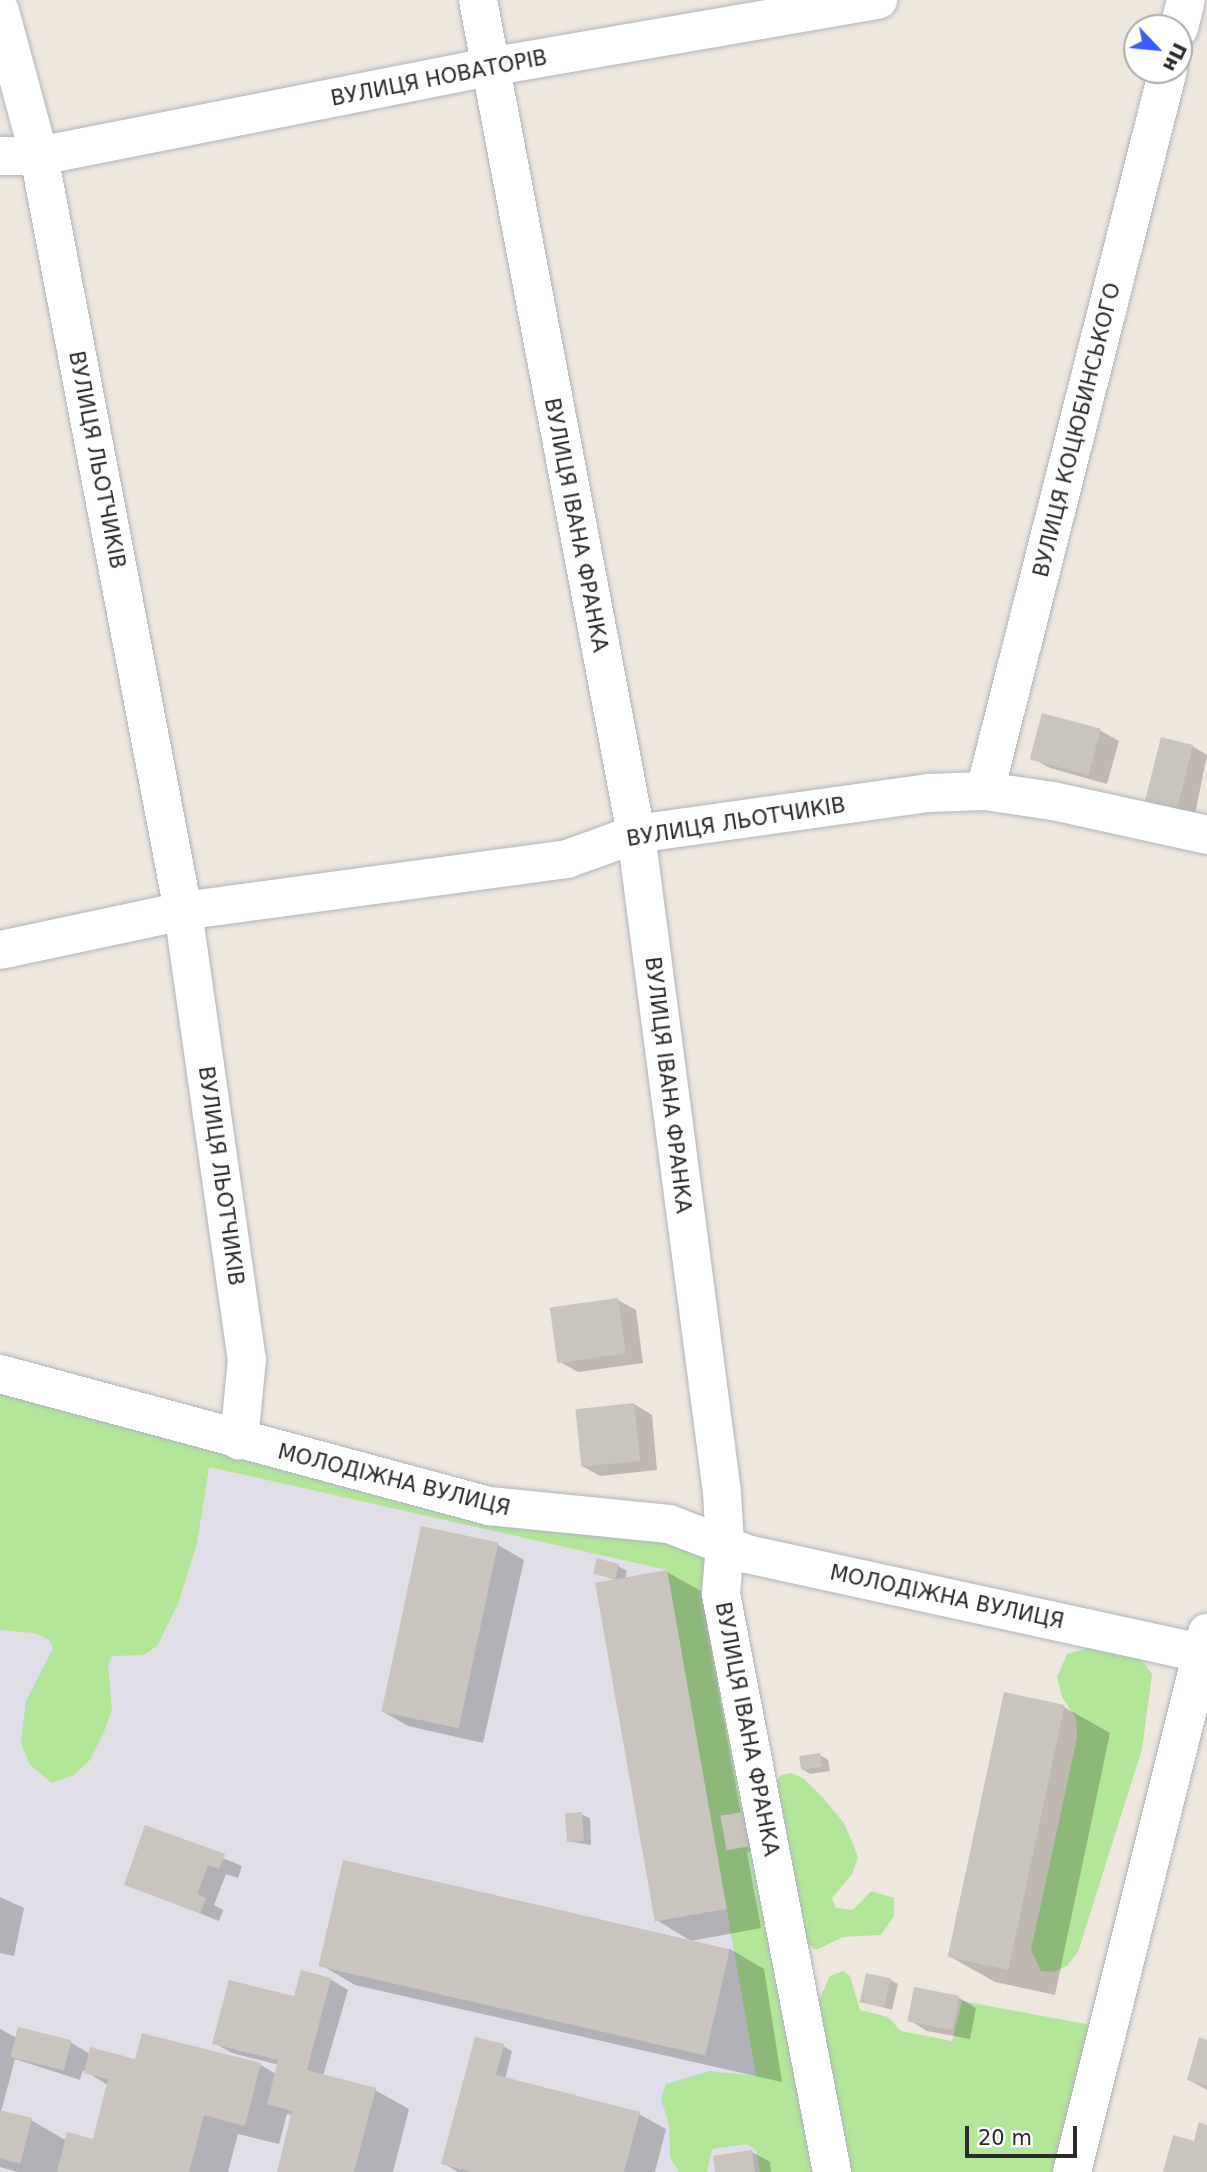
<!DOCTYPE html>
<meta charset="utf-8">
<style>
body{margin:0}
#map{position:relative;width:1207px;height:2172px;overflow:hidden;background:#eee7dd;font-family:"DejaVu Sans",sans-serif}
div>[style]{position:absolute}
.industrial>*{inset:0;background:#e0dee6}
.green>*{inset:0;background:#b2e698}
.shadow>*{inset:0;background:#0003}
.building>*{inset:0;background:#c9c4bd;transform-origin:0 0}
.roads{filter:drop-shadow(0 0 2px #b1b4bf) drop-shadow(0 0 2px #b1b4bf)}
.minor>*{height:38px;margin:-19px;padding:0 19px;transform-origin:19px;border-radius:19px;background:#fff}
span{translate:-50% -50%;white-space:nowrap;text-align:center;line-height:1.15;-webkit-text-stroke:5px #fff;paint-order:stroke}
.street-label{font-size:21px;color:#2b2b2b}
.north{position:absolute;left:1123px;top:14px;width:70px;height:70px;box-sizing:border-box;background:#fff;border:2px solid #aaa;border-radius:50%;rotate:116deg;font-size:19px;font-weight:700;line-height:28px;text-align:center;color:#2b2b2b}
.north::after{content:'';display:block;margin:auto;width:24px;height:32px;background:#395dff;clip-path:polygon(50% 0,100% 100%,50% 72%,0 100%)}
.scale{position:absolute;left:965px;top:2126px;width:112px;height:32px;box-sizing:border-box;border:4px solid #2b2b2b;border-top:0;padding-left:9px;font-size:21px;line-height:24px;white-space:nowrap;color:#2b2b2b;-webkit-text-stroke:5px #fff;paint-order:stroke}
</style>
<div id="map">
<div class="industrial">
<i style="clip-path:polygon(0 1420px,667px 1570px,773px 2172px,0 2172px)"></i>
</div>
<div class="green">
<i style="clip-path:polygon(0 1382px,704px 1545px,820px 2172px,760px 2172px,756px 2150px,747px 2144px,712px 2149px,707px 2172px,679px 2172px,670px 2157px,669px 2124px,661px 2099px,666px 2084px,709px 2071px,756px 2076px,667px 1570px,209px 1467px,197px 1543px,178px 1604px,157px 1646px,144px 1655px,112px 1656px,108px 1665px,112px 1710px,103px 1734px,90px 1760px,74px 1775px,52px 1783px,30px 1765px,21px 1743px,26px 1701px,53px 1648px,49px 1640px,35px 1633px,0 1630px)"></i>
<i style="clip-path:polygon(1099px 1645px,1140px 1658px,1152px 1674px,1142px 1749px,1078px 1952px,1067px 1966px,1053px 1972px,1041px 1971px,1031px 1950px,1077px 1738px,1076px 1718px,1062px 1697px,1057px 1677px,1067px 1654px)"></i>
<i style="clip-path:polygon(791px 1773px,803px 1778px,823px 1798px,844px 1823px,854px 1846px,858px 1858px,852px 1874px,832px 1898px,836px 1908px,853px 1910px,871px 1891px,894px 1898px,894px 1916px,881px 1935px,843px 1937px,816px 1950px,802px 1939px,772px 1788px,781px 1775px)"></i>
<i style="clip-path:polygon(843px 1971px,850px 1976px,860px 2010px,888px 2017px,901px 2031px,952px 2041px,962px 2001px,1091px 2025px,1055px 2172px,843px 2172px,818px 2002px,830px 1976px)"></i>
</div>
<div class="shadow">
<i style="clip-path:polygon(1044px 715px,1101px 731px,1119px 741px,1107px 784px,1050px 768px,1032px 758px)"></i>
<i style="clip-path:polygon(1192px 746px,1207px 755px,1193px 824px,1163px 816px)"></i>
<i style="clip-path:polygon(618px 1300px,636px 1310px,643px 1363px,578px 1372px,560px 1362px)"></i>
<i style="clip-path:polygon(634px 1404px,652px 1415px,657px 1470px,600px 1476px,582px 1466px)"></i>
<i style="clip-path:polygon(423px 1528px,498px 1545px,524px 1560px,483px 1743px,408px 1726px,382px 1711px)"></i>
<i style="clip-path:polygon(618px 1566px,627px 1571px,625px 1579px,667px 1572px,701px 1591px,741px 1814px,761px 1850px,747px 1852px,761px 1928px,691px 1941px,658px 1921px,617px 1581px,594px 1572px)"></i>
<i style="clip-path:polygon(1064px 1707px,1110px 1733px,1055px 1995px,995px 1982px,949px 1956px)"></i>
<i style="clip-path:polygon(820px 1755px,828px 1760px,830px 1771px,810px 1774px,802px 1769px)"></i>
<i style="clip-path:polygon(581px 1814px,590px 1818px,591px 1845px,567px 1841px)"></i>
<i style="clip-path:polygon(146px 1827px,242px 1866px,238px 1878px,226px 1874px,214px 1905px,223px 1910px,219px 1921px,126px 1884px)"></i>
<i style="clip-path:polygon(0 1897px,24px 1908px,14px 1956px,0 1953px)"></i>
<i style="clip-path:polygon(730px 1949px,764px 1969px,782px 2082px,355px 1985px,321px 1965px)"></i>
<i style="clip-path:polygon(evenodd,330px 1979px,348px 1990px,323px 2076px,375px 2090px,409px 2109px,393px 2172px,279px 2172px,293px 2115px,287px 2114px,279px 2144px,238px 2134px,228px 2172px,17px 2172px,0 2167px,0 2029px,17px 2038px,70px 2042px,90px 2054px,137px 2061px,143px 2035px,261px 2065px,276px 2074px,279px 2065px,232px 2053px,214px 2043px,330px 1979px,15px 2059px,80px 2080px,83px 2070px,108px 2085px,94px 2141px,67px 2141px,31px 2120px,1px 2112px,15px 2059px)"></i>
<i style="clip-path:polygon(889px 1979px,898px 1984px,892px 2010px,862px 2001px)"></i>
<i style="clip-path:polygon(958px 1997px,976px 2008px,970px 2039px,927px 2031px,909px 2020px)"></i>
<i style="clip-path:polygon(1207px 2041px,1207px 2090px,1189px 2080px)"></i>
<i style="clip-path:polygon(503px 2046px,512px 2051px,505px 2079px,639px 2114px,666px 2129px,655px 2172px,458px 2172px,443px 2163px)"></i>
<i style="clip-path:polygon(752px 2152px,770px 2162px,771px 2172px,717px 2172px)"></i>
</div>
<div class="building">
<i style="left:1042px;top:713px;width:61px;height:48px;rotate:15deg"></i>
<i style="left:1161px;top:737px;width:33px;height:72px;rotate:14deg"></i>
<i style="left:618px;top:1298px;width:56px;height:69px;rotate:82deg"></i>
<i style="left:634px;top:1403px;width:58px;height:59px;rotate:84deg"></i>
<i style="left:421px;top:1526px;width:79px;height:190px;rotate:12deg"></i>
<i style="left:597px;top:1558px;width:23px;height:16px;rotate:15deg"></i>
<i style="left:667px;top:1570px;width:344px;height:73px;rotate:80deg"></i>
<i style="left:1004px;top:1692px;width:62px;height:271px;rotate:12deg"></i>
<i style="left:820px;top:1753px;width:14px;height:21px;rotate:82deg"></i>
<i style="left:748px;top:1811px;width:35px;height:28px;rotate:80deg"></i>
<i style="left:582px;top:1812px;width:29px;height:17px;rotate:86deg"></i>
<i style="clip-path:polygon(145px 1825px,225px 1854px,219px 1869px,208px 1865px,197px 1894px,206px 1898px,200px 1913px,124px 1885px)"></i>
<i style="left:343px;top:1860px;width:397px;height:109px;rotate:13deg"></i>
<i style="clip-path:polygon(301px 1970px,331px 1978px,307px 2070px,376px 2088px,354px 2172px,277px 2172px,292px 2111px,267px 2104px,278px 2060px,212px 2044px,229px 1980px,294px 1996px)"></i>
<i style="left:866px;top:1973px;width:25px;height:30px;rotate:12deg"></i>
<i style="left:914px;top:1987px;width:46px;height:35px;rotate:11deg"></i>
<i style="left:18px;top:2027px;width:55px;height:31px;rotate:14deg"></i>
<i style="clip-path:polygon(142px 2033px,261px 2063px,245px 2126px,204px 2115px,189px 2172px,57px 2172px,67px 2132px,93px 2139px,108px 2079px,84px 2073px,90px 2047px,135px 2059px)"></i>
<i style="clip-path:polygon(475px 2037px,504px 2044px,496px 2075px,640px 2112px,624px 2172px,471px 2172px,441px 2164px)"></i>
<i style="clip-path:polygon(1199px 2037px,1207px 2040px,1207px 2086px,1187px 2080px)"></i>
<i style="clip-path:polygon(0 2110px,32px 2118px,20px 2164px,0 2158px)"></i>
<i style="clip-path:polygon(1199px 2122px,1207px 2125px,1207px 2172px,1163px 2172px,1173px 2135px,1194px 2141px)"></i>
<i style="clip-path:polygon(752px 2150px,755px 2172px,715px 2172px,713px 2156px)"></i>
</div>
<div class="roads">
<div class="minor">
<i style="left:478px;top:0;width:849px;rotate:79.27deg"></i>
<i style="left:636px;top:834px;width:665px;rotate:82.56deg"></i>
<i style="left:722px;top:1493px;width:51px;rotate:86.6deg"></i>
<i style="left:725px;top:1544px;width:50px;rotate:94.6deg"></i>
<i style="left:721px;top:1594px;width:589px;rotate:79.13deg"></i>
<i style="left:0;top:11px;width:150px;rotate:74.9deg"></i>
<i style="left:39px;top:156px;width:769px;rotate:79.2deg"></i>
<i style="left:183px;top:911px;width:453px;rotate:81.9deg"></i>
<i style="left:247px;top:1359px;width:82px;rotate:95.6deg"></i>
<i style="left:1179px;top:28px;width:29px;rotate:-76deg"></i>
<i style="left:0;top:156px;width:39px"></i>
<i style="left:39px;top:156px;width:459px;rotate:-11.2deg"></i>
<i style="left:489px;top:67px;width:395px;rotate:-9.8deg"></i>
<i style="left:985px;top:791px;width:744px;rotate:-75.76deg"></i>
<i style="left:0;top:950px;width:187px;rotate:-12deg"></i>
<i style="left:183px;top:911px;width:388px;rotate:-7.7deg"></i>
<i style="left:567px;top:859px;width:73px;rotate:-19.9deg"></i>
<i style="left:636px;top:834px;width:295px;rotate:-8deg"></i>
<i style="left:928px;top:793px;width:57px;rotate:-2deg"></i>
<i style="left:985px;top:791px;width:69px;rotate:8.4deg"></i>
<i style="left:1053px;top:801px;width:158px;rotate:12.4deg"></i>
<i style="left:0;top:1374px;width:507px;rotate:15.11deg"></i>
<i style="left:489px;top:1506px;width:181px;rotate:5.7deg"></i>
<i style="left:669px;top:1524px;width:84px;rotate:21deg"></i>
<i style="left:747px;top:1554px;width:466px;rotate:12.3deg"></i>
<i style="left:1072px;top:2172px;width:556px;rotate:-75.94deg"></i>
</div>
</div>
<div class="street-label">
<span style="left:439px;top:78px;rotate:-11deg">ВУЛИЦЯ НОВАТОРІВ</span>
<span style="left:1077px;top:430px;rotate:-76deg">ВУЛИЦЯ КОЦЮБИНСЬКОГО</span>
<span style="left:97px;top:460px;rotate:79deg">ВУЛИЦЯ ЛЬОТЧИКІВ</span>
<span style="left:576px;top:525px;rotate:79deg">ВУЛИЦЯ ІВАНА ФРАНКА</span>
<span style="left:736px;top:822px;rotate:-9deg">ВУЛИЦЯ ЛЬОТЧИКІВ</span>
<span style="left:668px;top:1085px;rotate:83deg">ВУЛИЦЯ ІВАНА ФРАНКА</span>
<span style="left:221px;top:1176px;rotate:82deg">ВУЛИЦЯ ЛЬОТЧИКІВ</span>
<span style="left:394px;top:1480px;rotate:14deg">МОЛОДІЖНА ВУЛИЦЯ</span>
<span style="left:947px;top:1597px;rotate:12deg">МОЛОДІЖНА ВУЛИЦЯ</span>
<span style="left:747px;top:1729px;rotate:79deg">ВУЛИЦЯ ІВАНА ФРАНКА</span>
</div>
<div class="north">Пн</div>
<div class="scale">20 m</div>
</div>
